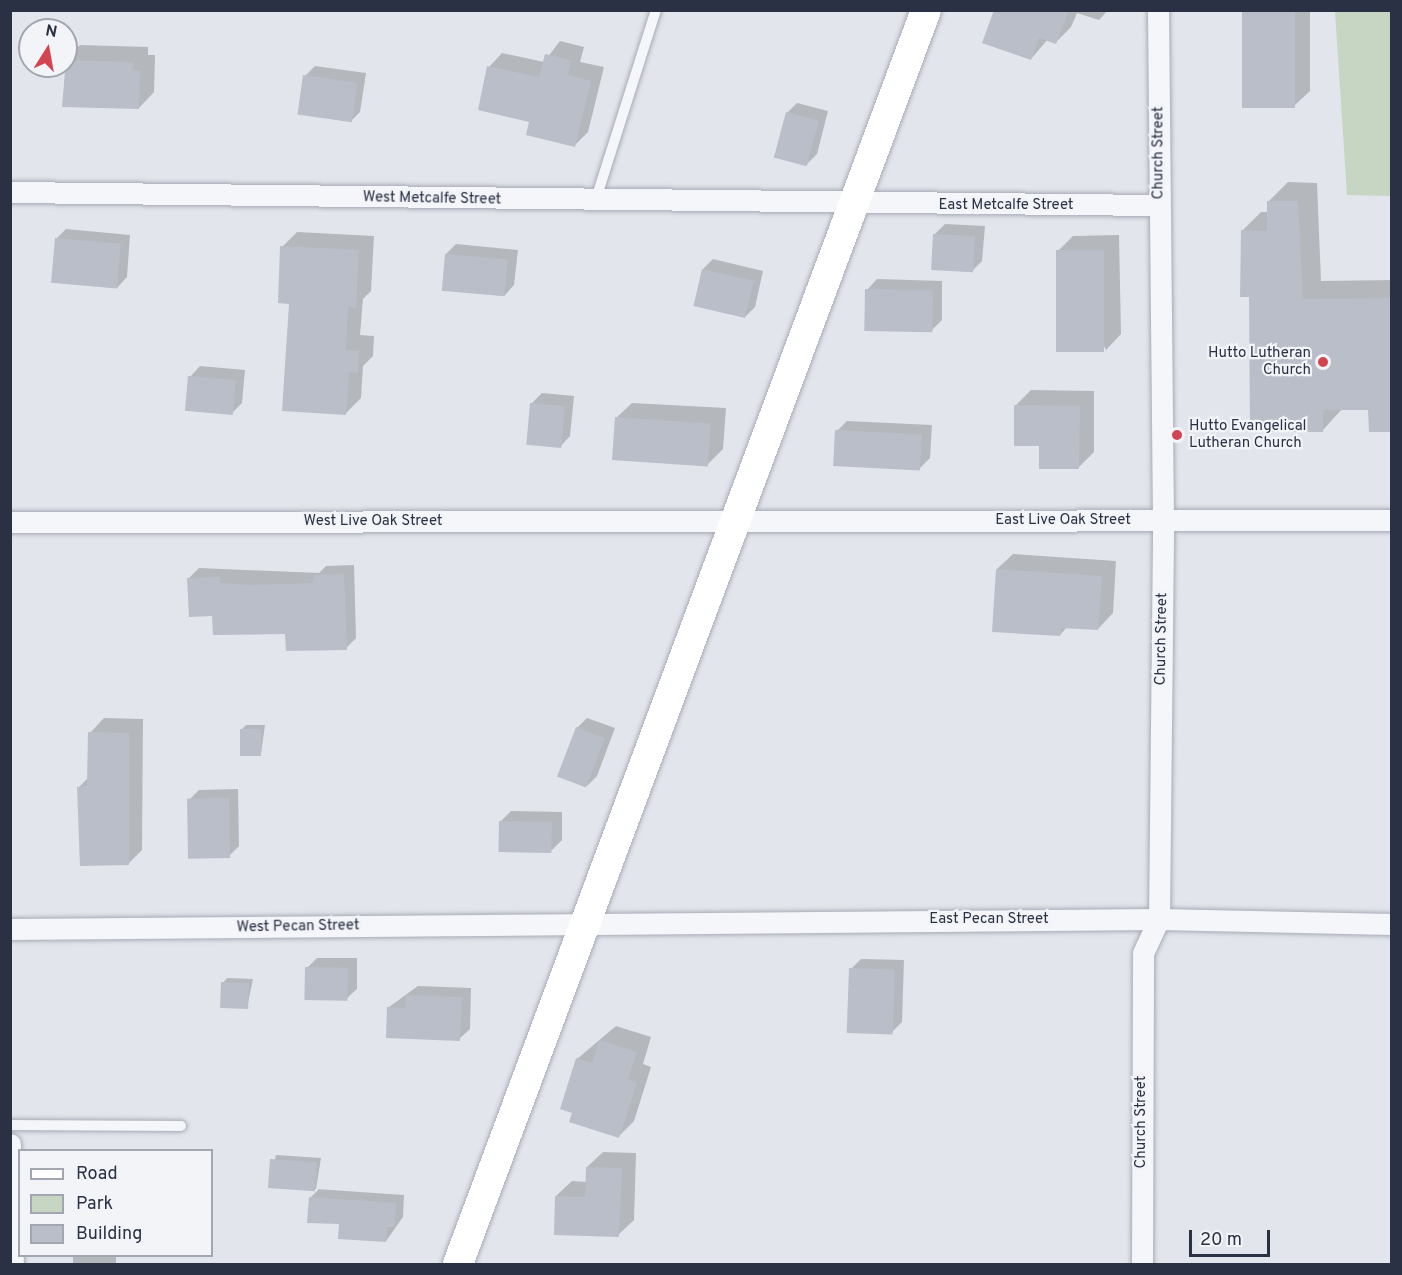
<!DOCTYPE html>
<style>
body{margin:0}
#map{position:relative;width:1402px;height:1275px;overflow:hidden;background:#e2e5eb;font-family:Overpass,sans-serif}
div>[style]{position:absolute}
.green>*{inset:0;background:#c7d5c3}
.shadow>*{inset:0;background:#0003;transform-origin:0 0}
.building>*{inset:0;background:#b9bec9;transform-origin:0 0}
.roads{filter:drop-shadow(0 0 2px #a7abb6) drop-shadow(0 0 2px #a7abb6)}
.service>*{height:10px;margin:-5px;padding:0 5px;transform-origin:5px;border-radius:5px;background:#f5f6f9}
.minor>*{height:21px;margin:-10.5px;padding:0 10.5px;transform-origin:10.5px;border-radius:10.5px;background:#f5f6f9}
.secondary>*{height:30px;margin:-15px;padding:0 15px;transform-origin:15px;border-radius:15px;background:#fff}
.dots>*{width:16px;height:16px;translate:-50% -50%;box-sizing:border-box;border:3px solid #f2f4f8;border-radius:50%}
span{translate:-50% -50%;white-space:nowrap;text-align:center;line-height:1.15;-webkit-text-stroke:4.5px #f2f4f8;paint-order:stroke}
.street-label{font-size:15px;color:#2a3144}
.poi-label{font-size:15px;color:#2a3144}
.right{translate:-100% -50%;text-align:right}
.left{translate:0 -50%;text-align:left}
.frame{position:absolute;inset:0;border:12px solid #2a3144;pointer-events:none}
.legend{position:absolute;left:18px;top:1149px;width:195px;height:108px;box-sizing:border-box;background:#f2f4f8;border:2px solid #a2a6b0;margin:0;padding:8px 10px;list-style:none;font-size:18px;color:#2a3144}
.legend li{display:flex;align-items:center;gap:12px;height:30px}
.legend b{width:30px;border:2px solid #a2a6b0}
.north{position:absolute;left:18px;top:18px;width:60px;height:60px;box-sizing:border-box;background:#f2f4f8;border:2px solid #a2a6b0;border-radius:50%;rotate:11deg;font-size:16px;font-weight:700;line-height:24px;text-align:center;color:#2a3144}
.north::after{content:'';display:block;margin:auto;width:21px;height:27px;background:#d24550;clip-path:polygon(50% 0,100% 100%,50% 72%,0 100%)}
.scale{position:absolute;left:1189px;top:1230px;width:81px;height:27px;box-sizing:border-box;border:3px solid #2a3144;border-top:0;padding-left:8px;font-size:18px;line-height:21px;white-space:nowrap;color:#2a3144;-webkit-text-stroke:4px #f2f4f8;paint-order:stroke}
</style>
<div id="map">
<div class="green">
<i style="clip-path:polygon(1335px 11px,1391px 11px,1391px 196px,1347px 195px)"></i>
</div>
<div class="shadow">
<i style="clip-path:polygon(996px 10px,1108px 10px,1099px 20px,1077px 13px,1071px 27px,1056px 42px,1048px 39px,1031px 59px)"></i>
<i style="clip-path:polygon(1243px 10px,1310px 10px,1310px 91px,1294px 106px)"></i>
<i style="clip-path:polygon(560px 41px,584px 47px,580px 62px,604px 67px,588px 132px,574px 146px,531px 121px,489px 67px,502px 53px,544px 62px)"></i>
<i style="clip-path:polygon(80px 45px,148px 47px,148px 55px,155px 55px,154px 92px,139px 108px,63px 105px,66px 59px)"></i>
<i style="clip-path:polygon(315px 66px,366px 73px,360px 112px,350px 122px,305px 76px)"></i>
<i style="clip-path:polygon(797px 103px,828px 111px,817px 154px,807px 164px,787px 113px)"></i>
<i style="clip-path:polygon(1288px 182px,1317px 183px,1321px 281px,1392px 280px,1392px 431px,1370px 408px,1342px 409px,1323px 430px,1251px 296px,1242px 231px,1261px 212px,1269px 212px,1269px 201px)"></i>
<i style="clip-path:polygon(945px 224px,985px 226px,982px 261px,972px 271px,935px 234px)"></i>
<i style="clip-path:polygon(66px 229px,130px 235px,127px 277px,117px 288px,56px 239px)"></i>
<i style="clip-path:polygon(297px 232px,374px 236px,371px 291px,363px 299px,360px 335px,374px 336px,373px 356px,363px 366px,361px 398px,345px 414px,282px 247px)"></i>
<i style="clip-path:polygon(1119px 235px,1121px 334px,1106px 350px,1058px 251px,1073px 236px)"></i>
<i style="clip-path:polygon(456px 244px,518px 250px,514px 285px,504px 296px,446px 254px)"></i>
<i style="clip-path:polygon(713px 259px,763px 271px,755px 307px,745px 317px,703px 269px)"></i>
<i style="clip-path:polygon(877px 279px,942px 281px,942px 320px,932px 330px,867px 290px)"></i>
<i style="clip-path:polygon(200px 366px,245px 370px,242px 403px,232px 413px,190px 377px)"></i>
<i style="clip-path:polygon(1031px 390px,1094px 391px,1094px 452px,1078px 468px,1041px 445px,1016px 405px)"></i>
<i style="clip-path:polygon(542px 393px,574px 396px,570px 436px,560px 447px,532px 403px)"></i>
<i style="clip-path:polygon(632px 403px,726px 408px,723px 449px,708px 464px,616px 418px)"></i>
<i style="clip-path:polygon(847px 421px,932px 425px,930px 458px,920px 468px,837px 431px)"></i>
<i style="clip-path:polygon(1013px 554px,1116px 561px,1113px 613px,1098px 629px,1067px 627px,1060px 635px,997px 569px)"></i>
<i style="clip-path:polygon(354px 565px,356px 638px,346px 648px,214px 614px,189px 578px,199px 568px,319px 573px,326px 566px)"></i>
<i style="clip-path:polygon(104px 718px,143px 719px,142px 850px,128px 864px,79px 787px,89px 777px,90px 733px)"></i>
<i style="clip-path:polygon(587px 718px,615px 728px,597px 776px,587px 786px,577px 728px)"></i>
<i style="clip-path:polygon(246px 725px,265px 725px,261px 754px,241px 730px)"></i>
<i style="clip-path:polygon(238px 789px,239px 846px,229px 856px,189px 800px,199px 790px)"></i>
<i style="clip-path:polygon(511px 811px,562px 812px,562px 840px,552px 850px,501px 821px)"></i>
<i style="clip-path:polygon(317px 958px,357px 958px,357px 989px,346px 999px,307px 968px)"></i>
<i style="clip-path:polygon(861px 959px,904px 960px,902px 1022px,892px 1032px,851px 969px)"></i>
<i style="clip-path:polygon(227px 978px,253px 979px,247px 1008px,223px 983px)"></i>
<i style="clip-path:polygon(418px 986px,471px 988px,470px 1029px,459px 1039px,389px 1007px)"></i>
<i style="clip-path:polygon(616px 1026px,651px 1037px,643px 1064px,651px 1067px,634px 1121px,619px 1136px,574px 1112px,577px 1059px)"></i>
<i style="clip-path:polygon(603px 1152px,636px 1153px,634px 1220px,618px 1235px,556px 1196px,572px 1181px,587px 1182px,587px 1167px)"></i>
<i style="clip-path:polygon(276px 1155px,321px 1158px,316px 1189px,404px 1195px,403px 1217px,386px 1241px,340px 1223px,310px 1198px,319px 1189px,269px 1186px)"></i>
<i style="left:73px;top:1256px;width:43px;height:8px"></i>
</div>
<div class="building">
<i style="clip-path:polygon(994px 10px,1069px 10px,1056px 44px,1039px 38px,1031px 60px,982px 43px)"></i>
<i style="left:1242px;top:10px;width:53px;height:98px"></i>
<i style="clip-path:polygon(545px 54px,571px 60px,568px 75px,591px 81px,575px 147px,526px 135px,529px 122px,478px 110px,487px 66px,539px 77px)"></i>
<i style="clip-path:polygon(66px 60px,133px 62px,133px 70px,140px 70px,139px 109px,62px 107px)"></i>
<i style="left:303px;top:75px;width:55px;height:40px;rotate:8deg"></i>
<i style="left:786px;top:112px;width:34px;height:47px;rotate:15deg"></i>
<i style="clip-path:polygon(1267px 201px,1298px 201px,1303px 299px,1392px 298px,1392px 432px,1369px 432px,1368px 410px,1323px 410px,1323px 432px,1250px 432px,1249px 297px,1240px 297px,1241px 230px,1267px 231px)"></i>
<i style="left:933px;top:234px;width:42px;height:36px;rotate:3deg"></i>
<i style="left:55px;top:238px;width:66px;height:45px;rotate:5deg"></i>
<i style="clip-path:polygon(280px 246px,359px 250px,356px 308px,348px 307px,346px 350px,359px 351px,358px 373px,349px 372px,346px 415px,282px 411px,289px 304px,278px 303px)"></i>
<i style="left:1056px;top:250px;width:48px;height:102px"></i>
<i style="left:445px;top:254px;width:63px;height:37px;rotate:5deg"></i>
<i style="left:702px;top:269px;width:53px;height:38px;rotate:13deg"></i>
<i style="left:865px;top:289px;width:68px;height:42px;rotate:1deg"></i>
<i style="left:188px;top:376px;width:48px;height:35px;rotate:5deg"></i>
<i style="left:530px;top:403px;width:35px;height:42px;rotate:5deg"></i>
<i style="clip-path:polygon(1014px 405px,1080px 406px,1079px 469px,1039px 469px,1039px 446px,1014px 446px)"></i>
<i style="left:615px;top:417px;width:96px;height:43px;rotate:4deg"></i>
<i style="left:835px;top:430px;width:87px;height:36px;rotate:3deg"></i>
<i style="clip-path:polygon(996px 569px,1102px 576px,1098px 630px,1061px 628px,1060px 636px,992px 632px)"></i>
<i style="clip-path:polygon(344px 574px,347px 650px,286px 651px,285px 634px,213px 635px,212px 616px,189px 617px,187px 578px,220px 577px,220px 583px,251px 585px,312px 583px,314px 575px)"></i>
<i style="left:576px;top:727px;width:31px;height:53px;rotate:21deg"></i>
<i style="left:240px;top:729px;width:21px;height:27px"></i>
<i style="clip-path:polygon(88px 732px,129px 733px,129px 865px,80px 866px,77px 787px,87px 786px)"></i>
<i style="left:229px;top:798px;width:60px;height:42px;rotate:89deg"></i>
<i style="left:499px;top:821px;width:53px;height:31px;rotate:1deg"></i>
<i style="left:305px;top:967px;width:43px;height:33px;rotate:1deg"></i>
<i style="left:849px;top:968px;width:46px;height:65px;rotate:2deg"></i>
<i style="left:221px;top:982px;width:28px;height:26px;rotate:2deg"></i>
<i style="clip-path:polygon(406px 995px,462px 997px,460px 1041px,386px 1038px,387px 1007px,405px 1008px)"></i>
<i style="clip-path:polygon(599px 1040px,637px 1052px,628px 1079px,637px 1083px,619px 1138px,569px 1122px,572px 1113px,560px 1109px,576px 1058px,592px 1063px)"></i>
<i style="left:270px;top:1159px;width:47px;height:29px;rotate:4deg"></i>
<i style="clip-path:polygon(586px 1167px,622px 1168px,619px 1237px,554px 1235px,555px 1196px,585px 1197px)"></i>
<i style="clip-path:polygon(309px 1197px,396px 1203px,395px 1227px,387px 1227px,386px 1242px,338px 1239px,339px 1224px,307px 1223px)"></i>
</div>
<div class="roads">
<div class="service">
<i style="left:595px;top:202px;width:201px;rotate:-72.4deg"></i>
<i style="left:10px;top:1125px;width:171px;rotate:0.3deg"></i>
</div>
<div class="minor">
<i style="left:10px;top:192px;width:1149px;rotate:0.65deg"></i>
<i style="left:10px;top:522px;width:1382px;rotate:-0.08deg"></i>
<i style="left:10px;top:929px;width:1149px;rotate:-0.5deg"></i>
<i style="left:1159px;top:919px;width:233px;rotate:1.2deg"></i>
<i style="left:10px;top:1144px;width:120px;rotate:88.6deg"></i>
<i style="left:1142px;top:1264px;width:311px;rotate:-89.8deg"></i>
<i style="left:1143px;top:953px;width:38px;rotate:-65deg"></i>
<i style="left:1159px;top:919px;width:398px;rotate:-89.4deg"></i>
<i style="left:1163px;top:521px;width:511px;rotate:-90.56deg"></i>
</div>
<div class="secondary">
<i style="left:458px;top:1264px;width:1338px;rotate:-69.53deg"></i>
</div>
</div>
<div class="dots">
<i style="left:1323px;top:362px;background:#d24550"></i>
<i style="left:1177px;top:435px;background:#d24550"></i>
</div>
<div class="street-label">
<span style="left:1159px;top:153px;rotate:-90deg">Church Street</span>
<span style="left:432px;top:199px;rotate:1deg">West Metcalfe Street</span>
<span style="left:1006px;top:206px">East Metcalfe Street</span>
<span style="left:1063px;top:521px">East Live Oak Street</span>
<span style="left:373px;top:522px">West Live Oak Street</span>
<span style="left:1162px;top:639px;rotate:-89deg">Church Street</span>
<span style="left:989px;top:920px">East Pecan Street</span>
<span style="left:298px;top:927px;rotate:-1deg">West Pecan Street</span>
<span style="left:1142px;top:1122px;rotate:-90deg">Church Street</span>
</div>
<div class="poi-label">
<span class="right" style="left:1311px;top:362px">Hutto Lutheran<br>Church</span>
<span class="left" style="left:1189px;top:435px">Hutto Evangelical<br>Lutheran Church</span>
</div>
<div class="frame"></div>
<ul class="legend">
<li><b style="height:8px;background:#fff"></b>Road</li>
<li><b style="height:16px;background:#c7d5c3"></b>Park</li>
<li><b style="height:16px;background:#b9bec9"></b>Building</li>
</ul>
<div class="north">N</div>
<div class="scale">20 m</div>
</div>
